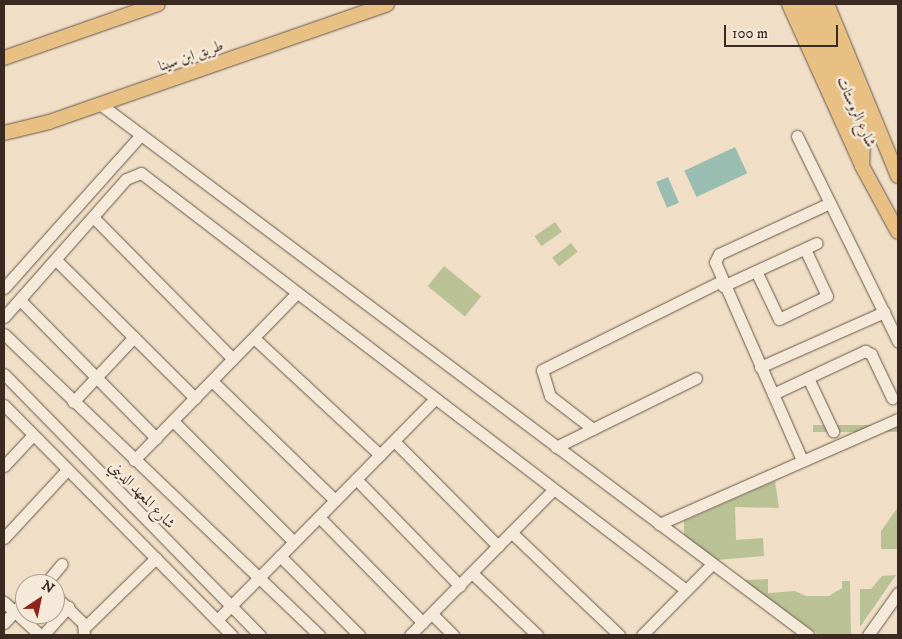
<!DOCTYPE html>
<meta charset="utf-8">
<style>
body{margin:0}
#map{position:relative;width:902px;height:639px;overflow:hidden;background:#f0dfc6;font-family:"IM FELL DW Pica",Amiri,serif}
div>[style]{position:absolute}
.green>*{inset:0;background:#bac295;transform-origin:0 0}
.water>*{inset:0;background:#9abdb2;transform-origin:0 0}
.roads{filter:drop-shadow(0 0 1px #68574b) drop-shadow(0 0 1px #68574b)}
.minor>*{height:11px;margin:-5.5px;padding:0 5.5px;transform-origin:5.5px;border-radius:5.5px;background:#f5eada}
.major>*{height:14px;margin:-7px;padding:0 7px;transform-origin:7px;border-radius:7px;background:#e8c083}
span{translate:-50% -50%;white-space:nowrap;text-align:center;line-height:1.15;-webkit-text-stroke:5px #f5eada;paint-order:stroke}
.street-label{font-size:15px;color:#3b2a22}
.frame{position:absolute;inset:0;border:5px solid #3b2a22;pointer-events:none}
.north{position:absolute;left:15px;top:574px;width:50px;height:50px;box-sizing:border-box;background:#f5eada;border:1px solid #ab9d90;border-radius:50%;rotate:34deg;font-size:14px;font-weight:700;line-height:20px;text-align:center;color:#3b2a22}
.north::after{content:'';display:block;margin:auto;width:18px;height:22px;background:#8f2418;clip-path:polygon(50% 0,100% 100%,50% 72%,0 100%)}
.scale{position:absolute;left:724px;top:25px;width:114px;height:22px;box-sizing:border-box;border:2px solid #3b2a22;border-top:0;padding-left:6px;font-size:15px;line-height:18px;white-space:nowrap;color:#3b2a22;-webkit-text-stroke:4px #f5eada;paint-order:stroke}
</style>
<div id="map">
<div class="green">
<i style="left:555px;top:222px;width:12px;height:25px;rotate:55deg"></i>
<i style="left:571px;top:243px;width:11px;height:24px;rotate:52deg"></i>
<i style="left:444px;top:266px;width:48px;height:26px;rotate:39deg"></i>
<i style="left:898px;top:425px;width:7px;height:85px;rotate:90deg"></i>
<i style="clip-path:polygon(775px 481px,779px 508px,735px 507px,736px 540px,763px 538px,764px 556px,717px 560px,684px 536px,684px 521px)"></i>
<i style="clip-path:polygon(898px 507px,898px 549px,881px 549px,881px 531px)"></i>
<i style="clip-path:polygon(896px 575px,860px 627px,860px 589px,871px 589px,882px 576px)"></i>
<i style="clip-path:polygon(768px 579px,768px 593px,795px 591px,806px 596px,829px 596px,842px 588px,842px 581px,850px 581px,851px 635px,819px 635px,743px 580px)"></i>
</div>
<div class="water">
<i style="left:735px;top:147px;width:29px;height:56px;rotate:65deg"></i>
<i style="left:668px;top:177px;width:28px;height:13px;rotate:67deg"></i>
</div>
<div class="roads">
<div class="minor">
<i style="left:100px;top:104px;width:885px;rotate:36.87deg"></i>
<i style="left:797px;top:136px;width:229px;rotate:63.8deg"></i>
<i style="left:93px;top:217px;width:199px;rotate:45.4deg"></i>
<i style="left:56px;top:260px;width:196px;rotate:44.8deg"></i>
<i style="left:756px;top:271px;width:53px;rotate:64.4deg"></i>
<i style="left:779px;top:319px;width:53px;rotate:-25.6deg"></i>
<i style="left:827px;top:296px;width:52px;rotate:-115.1deg"></i>
<i style="left:723px;top:286px;width:103px;rotate:-24.6deg"></i>
<i style="left:4px;top:288px;width:205px;rotate:-48.2deg"></i>
<i style="left:20px;top:300px;width:194px;rotate:45.4deg"></i>
<i style="left:4px;top:317px;width:184px;rotate:-48.5deg"></i>
<i style="left:126px;top:179px;width:16px;rotate:-22deg"></i>
<i style="left:141px;top:173px;width:686px;rotate:37.42deg"></i>
<i style="left:4px;top:334px;width:436px;rotate:43.7deg"></i>
<i style="left:254px;top:338px;width:172px;rotate:42.9deg"></i>
<i style="left:760px;top:367px;width:136px;rotate:-23.9deg"></i>
<i style="left:4px;top:374px;width:366px;rotate:45.6deg"></i>
<i style="left:808px;top:378px;width:59px;rotate:64.7deg"></i>
<i style="left:212px;top:381px;width:171px;rotate:44.1deg"></i>
<i style="left:773px;top:394px;width:102px;rotate:-25.1deg"></i>
<i style="left:865px;top:351px;width:7px;rotate:27deg"></i>
<i style="left:871px;top:354px;width:49px;rotate:64.5deg"></i>
<i style="left:73px;top:402px;width:89px;rotate:-46.8deg"></i>
<i style="left:4px;top:405px;width:324px;rotate:45.3deg"></i>
<i style="left:173px;top:421px;width:171px;rotate:45deg"></i>
<i style="left:593px;top:429px;width:54px;rotate:-142.5deg"></i>
<i style="left:550px;top:396px;width:27px;rotate:-107deg"></i>
<i style="left:542px;top:370px;width:200px;rotate:-26.4deg"></i>
<i style="left:394px;top:441px;width:148px;rotate:45.3deg"></i>
<i style="left:556px;top:447px;width:156px;rotate:-26.2deg"></i>
<i style="left:134px;top:460px;width:231px;rotate:-45.7deg"></i>
<i style="left:802px;top:460px;width:216px;rotate:-113.7deg"></i>
<i style="left:715px;top:262px;width:9px;rotate:-63deg"></i>
<i style="left:719px;top:254px;width:122px;rotate:-24.7deg"></i>
<i style="left:4px;top:466px;width:42px;rotate:-46.9deg"></i>
<i style="left:356px;top:479px;width:149px;rotate:45.8deg"></i>
<i style="left:319px;top:517px;width:148px;rotate:45.5deg"></i>
<i style="left:659px;top:524px;width:261px;rotate:-23.7deg"></i>
<i style="left:512px;top:533px;width:148px;rotate:43.6deg"></i>
<i style="left:4px;top:538px;width:93px;rotate:-47.2deg"></i>
<i style="left:280px;top:556px;width:112px;rotate:45deg"></i>
<i style="left:472px;top:573px;width:90px;rotate:43.6deg"></i>
<i style="left:45px;top:584px;width:26px;rotate:-50deg"></i>
<i style="left:55px;top:596px;width:39px;rotate:44deg"></i>
<i style="left:83px;top:623px;width:12px;rotate:85deg"></i>
<i style="left:4px;top:602px;width:49px;rotate:42.5deg"></i>
<i style="left:432px;top:614px;width:30px;rotate:45deg"></i>
<i style="left:217px;top:620px;width:309px;rotate:-45.4deg"></i>
<i style="left:4px;top:623px;width:31px;rotate:-48deg"></i>
<i style="left:85px;top:627px;width:99px;rotate:-44.2deg"></i>
<i style="left:43px;top:635px;width:38px;rotate:-48deg"></i>
<i style="left:410px;top:635px;width:204px;rotate:-45.4deg"></i>
<i style="left:642px;top:635px;width:100px;rotate:-45.4deg"></i>
<i style="left:868px;top:635px;width:52px;rotate:-54.5deg"></i>
</div>
<div class="major">
<i style="left:789px;top:4px;width:178px;rotate:65.7deg"></i>
<i style="left:862px;top:166px;width:75px;rotate:61.4deg"></i>
<i style="left:802px;top:4px;width:151px;rotate:66.2deg"></i>
<i style="left:863px;top:142px;width:24px;rotate:92deg"></i>
<i style="left:814px;top:4px;width:134px;rotate:65.7deg"></i>
<i style="left:827px;top:4px;width:186px;rotate:67.6deg"></i>
<i style="left:4px;top:58px;width:163px;rotate:-19.3deg"></i>
<i style="left:4px;top:133px;width:46px;rotate:-13.7deg"></i>
<i style="left:49px;top:122px;width:358px;rotate:-19.2deg"></i>
</div>
</div>
<div class="street-label">
<span style="left:191px;top:56px;rotate:-19deg">طريق ابن سينا</span>
<span style="left:856px;top:112px;rotate:66deg">شارع الروستات</span>
<span style="left:142px;top:495px;rotate:46deg">شارع المعهد الديني</span>
</div>
<div class="frame"></div>
<div class="north">N</div>
<div class="scale">100 m</div>
</div>
